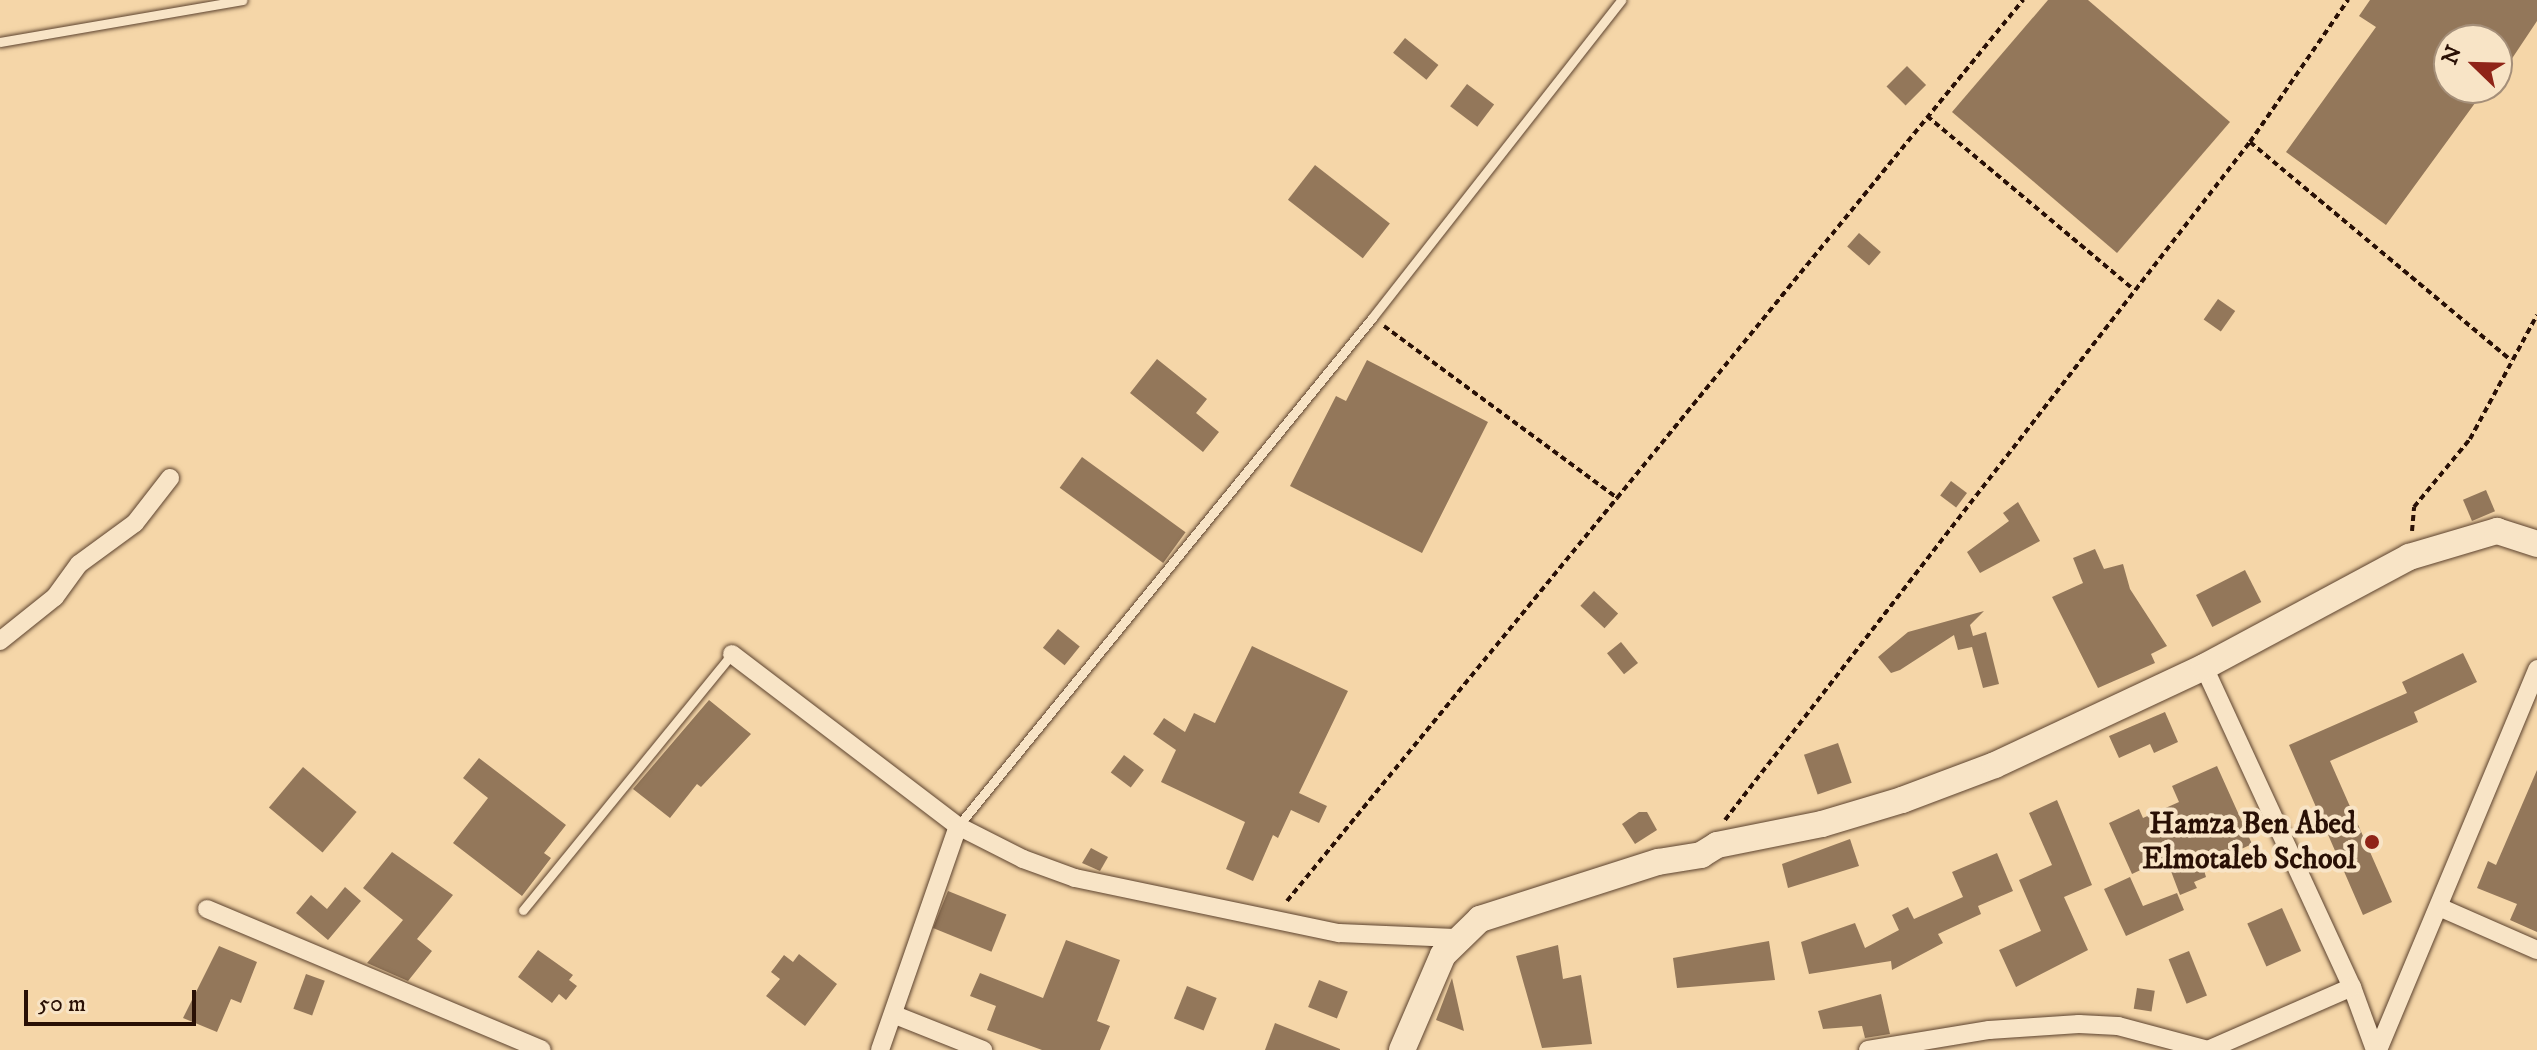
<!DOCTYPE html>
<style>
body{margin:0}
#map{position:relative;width:2537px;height:1050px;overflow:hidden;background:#f5d6a8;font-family:"IM FELL DW Pica",serif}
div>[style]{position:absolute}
.building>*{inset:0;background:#93775a;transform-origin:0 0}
.path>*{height:4px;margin-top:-2px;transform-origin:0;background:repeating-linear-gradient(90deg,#291005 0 6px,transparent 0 10px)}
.roads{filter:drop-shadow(0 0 2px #5c422e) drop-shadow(0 0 2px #5c422e)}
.lane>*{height:9px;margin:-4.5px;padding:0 4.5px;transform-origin:4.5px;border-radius:4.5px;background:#f8e4c6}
.street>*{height:18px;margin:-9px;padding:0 9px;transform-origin:9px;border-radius:9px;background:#f8e4c6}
.secondary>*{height:26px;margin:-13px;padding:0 13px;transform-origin:13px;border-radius:13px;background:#f8e4c6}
.dots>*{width:22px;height:22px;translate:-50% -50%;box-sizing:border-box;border:4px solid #f8e4c6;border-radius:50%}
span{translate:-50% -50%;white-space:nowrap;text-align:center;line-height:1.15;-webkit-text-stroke:8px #f8e4c6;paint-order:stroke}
.poi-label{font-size:30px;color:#291005;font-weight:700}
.right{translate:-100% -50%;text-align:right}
.north{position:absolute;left:2433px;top:24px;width:80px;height:80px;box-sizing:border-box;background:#f8e4c6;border:2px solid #a58f79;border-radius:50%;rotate:293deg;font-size:22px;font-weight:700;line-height:32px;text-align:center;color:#291005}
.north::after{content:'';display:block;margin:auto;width:28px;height:36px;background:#8f2418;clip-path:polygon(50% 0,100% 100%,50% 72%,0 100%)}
.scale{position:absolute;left:24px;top:990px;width:172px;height:36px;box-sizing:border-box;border:4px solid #291005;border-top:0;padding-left:10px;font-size:24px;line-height:28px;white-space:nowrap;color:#291005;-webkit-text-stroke:6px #f8e4c6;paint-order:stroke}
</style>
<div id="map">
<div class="building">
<i style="clip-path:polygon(2048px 0,2088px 0,2230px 122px,2117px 253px,1952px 112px)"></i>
<i style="clip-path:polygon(2370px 0,2537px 0,2537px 21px,2497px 81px,2497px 40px,2449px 40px,2449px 88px,2486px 88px,2386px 225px,2286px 152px,2376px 27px,2359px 16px)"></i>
<i style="left:1405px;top:38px;width:43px;height:19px;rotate:39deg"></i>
<i style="left:1907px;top:66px;width:27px;height:29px;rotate:45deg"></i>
<i style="left:1467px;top:84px;width:34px;height:28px;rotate:37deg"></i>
<i style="left:1315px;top:165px;width:95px;height:44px;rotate:38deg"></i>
<i style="left:1859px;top:233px;width:29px;height:18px;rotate:41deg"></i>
<i style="left:2218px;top:299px;width:21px;height:25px;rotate:35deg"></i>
<i style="clip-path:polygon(1157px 359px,1207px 399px,1196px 413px,1219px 432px,1203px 452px,1130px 393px)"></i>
<i style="clip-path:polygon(1367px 360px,1488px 422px,1422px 553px,1290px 486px,1336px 396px,1346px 401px)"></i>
<i style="left:1082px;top:457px;width:128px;height:38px;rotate:36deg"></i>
<i style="left:1951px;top:481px;width:20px;height:18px;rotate:37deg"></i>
<i style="left:2486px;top:490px;width:23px;height:25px;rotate:67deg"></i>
<i style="clip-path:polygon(2018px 502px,2040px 541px,1980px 573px,1967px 552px,2009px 521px,2003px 513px)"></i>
<i style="clip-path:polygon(2095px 549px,2104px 569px,2123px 564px,2130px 589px,2167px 646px,2151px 654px,2155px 663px,2098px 688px,2052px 597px,2083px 583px,2073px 558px)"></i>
<i style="left:2245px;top:570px;width:36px;height:55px;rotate:63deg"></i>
<i style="left:1594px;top:591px;width:33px;height:20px;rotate:43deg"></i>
<i style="clip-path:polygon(1984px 611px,1970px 625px,1973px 636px,1986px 632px,1999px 684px,1983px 688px,1972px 647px,1958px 650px,1954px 635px,1900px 670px,1891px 673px,1878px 657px,1908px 632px)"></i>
<i style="left:1058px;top:629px;width:28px;height:24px;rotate:39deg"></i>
<i style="left:1621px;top:642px;width:27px;height:18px;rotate:51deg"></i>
<i style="clip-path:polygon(1252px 646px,1348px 691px,1299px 793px,1327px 806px,1319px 823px,1291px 810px,1278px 838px,1273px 835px,1253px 881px,1226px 869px,1245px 822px,1161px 782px,1176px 750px,1153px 734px,1164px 718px,1185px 732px,1194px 713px,1215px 723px)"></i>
<i style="clip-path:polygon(2463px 653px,2477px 682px,2414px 712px,2418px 722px,2330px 761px,2392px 902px,2363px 915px,2289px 745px,2407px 693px,2402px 682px)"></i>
<i style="clip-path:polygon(709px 700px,751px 734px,701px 787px,697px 784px,670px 818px,633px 789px)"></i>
<i style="clip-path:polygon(2165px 712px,2178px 742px,2154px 753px,2150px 744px,2119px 758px,2109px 736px)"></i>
<i style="left:1838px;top:743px;width:42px;height:36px;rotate:71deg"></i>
<i style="left:1124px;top:755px;width:25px;height:22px;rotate:37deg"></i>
<i style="clip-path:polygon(479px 758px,566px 825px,544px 853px,551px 858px,522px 896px,453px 843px,488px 798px,463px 778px)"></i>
<i style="clip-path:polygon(2217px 766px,2252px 844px,2203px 867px,2206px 877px,2194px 882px,2197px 888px,2180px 895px,2166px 858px,2132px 874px,2109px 823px,2139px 809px,2143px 818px,2179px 802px,2172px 786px)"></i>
<i style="left:303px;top:767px;width:70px;height:53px;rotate:40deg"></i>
<i style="clip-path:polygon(2537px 770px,2537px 932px,2510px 920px,2517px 904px,2477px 888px,2488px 861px,2496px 865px)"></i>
<i style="clip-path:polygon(2057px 800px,2092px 885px,2064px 897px,2088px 950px,2016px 987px,1999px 950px,2041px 931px,2019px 880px,2052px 865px,2029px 813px)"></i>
<i style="clip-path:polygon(1639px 812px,1647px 812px,1657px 830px,1635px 844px,1622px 824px)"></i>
<i style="clip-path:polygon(1850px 839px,1859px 866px,1788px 888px,1782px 864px)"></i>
<i style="clip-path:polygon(1091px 848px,1108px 857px,1100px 871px,1082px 863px)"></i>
<i style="clip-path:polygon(392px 852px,453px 895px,417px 939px,432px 951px,408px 981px,367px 963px,403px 920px,363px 888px)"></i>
<i style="clip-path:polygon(1997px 853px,2013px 891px,1978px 906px,1981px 914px,1938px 934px,1943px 943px,1892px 970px,1891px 961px,1809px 974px,1801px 942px,1855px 923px,1865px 948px,1899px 930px,1892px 915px,1908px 907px,1914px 919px,1963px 897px,1952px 872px)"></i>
<i style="clip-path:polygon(2130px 877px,2143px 906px,2177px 893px,2184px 910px,2126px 936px,2104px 889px)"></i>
<i style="clip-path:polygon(345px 887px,361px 901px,328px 940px,296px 913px,311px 895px,327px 909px)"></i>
<i style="left:948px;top:891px;width:63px;height:40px;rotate:22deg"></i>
<i style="left:2282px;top:908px;width:47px;height:38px;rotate:66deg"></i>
<i style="clip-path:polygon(1066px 940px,1120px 960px,1097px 1021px,1110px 1026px,1100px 1050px,1042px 1050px,987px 1030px,996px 1006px,970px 996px,980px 973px,1043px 998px)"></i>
<i style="clip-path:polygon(1769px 941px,1775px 980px,1677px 988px,1673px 958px)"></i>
<i style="clip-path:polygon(1558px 945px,1563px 979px,1581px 975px,1592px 1044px,1542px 1048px,1516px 956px)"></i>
<i style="clip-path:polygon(219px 946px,257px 962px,241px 1003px,231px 999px,217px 1032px,183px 1018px)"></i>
<i style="clip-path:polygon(538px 950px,573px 975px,569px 980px,577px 986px,566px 1000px,559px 994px,552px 1003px,518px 977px)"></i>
<i style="left:2189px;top:951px;width:48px;height:22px;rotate:68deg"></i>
<i style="clip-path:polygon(799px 954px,837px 984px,805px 1026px,766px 996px,780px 979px,771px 972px,784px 955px,793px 962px)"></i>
<i style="left:306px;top:974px;width:20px;height:37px;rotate:20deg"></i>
<i style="clip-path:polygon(1452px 978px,1464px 1031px,1436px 1020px)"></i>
<i style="left:1319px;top:980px;width:31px;height:29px;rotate:22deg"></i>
<i style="left:1187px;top:986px;width:32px;height:35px;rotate:22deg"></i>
<i style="left:2137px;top:988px;width:18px;height:21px;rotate:9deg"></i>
<i style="clip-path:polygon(1881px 994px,1890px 1034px,1865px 1038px,1862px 1026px,1823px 1029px,1818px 1011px)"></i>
<i style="clip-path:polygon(1275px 1023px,1340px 1049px,1340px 1050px,1265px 1050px)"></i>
</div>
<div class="path">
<i style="left:1927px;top:116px;width:269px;rotate:40deg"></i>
<i style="left:2250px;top:142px;width:340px;rotate:39.9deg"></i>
<i style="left:1384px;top:326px;width:290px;rotate:36.4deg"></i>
<i style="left:1617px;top:498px;width:643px;rotate:-50.81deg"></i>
<i style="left:2412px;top:531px;width:24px;rotate:-85deg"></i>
<i style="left:2414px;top:507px;width:88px;rotate:-50.5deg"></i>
<i style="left:2470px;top:439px;width:141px;rotate:-61.6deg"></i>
<i style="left:1725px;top:820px;width:858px;rotate:-52.25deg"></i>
<i style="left:2250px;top:142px;width:173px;rotate:-55.4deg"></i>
<i style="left:1287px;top:901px;width:521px;rotate:-50.69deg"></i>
</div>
<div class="roads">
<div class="lane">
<i style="left:0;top:42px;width:246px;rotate:-9.8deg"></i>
<i style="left:958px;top:826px;width:655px;rotate:-50.82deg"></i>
<i style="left:1372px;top:318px;width:404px;rotate:-51.9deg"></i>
<i style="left:523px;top:910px;width:330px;rotate:-50.8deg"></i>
</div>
<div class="street">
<i style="left:0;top:641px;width:70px;rotate:-38.7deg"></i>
<i style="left:55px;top:597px;width:41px;rotate:-54deg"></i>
<i style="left:79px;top:564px;width:69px;rotate:-36.2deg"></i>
<i style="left:135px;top:523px;width:57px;rotate:-52.1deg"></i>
<i style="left:732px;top:654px;width:284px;rotate:37.3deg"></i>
<i style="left:958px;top:826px;width:73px;rotate:26.9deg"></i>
<i style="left:1023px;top:859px;width:55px;rotate:20.1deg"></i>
<i style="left:1075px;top:878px;width:270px;rotate:11.8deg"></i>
<i style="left:1339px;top:933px;width:116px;rotate:2.5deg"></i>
<i style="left:2204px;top:667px;width:353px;rotate:65.2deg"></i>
<i style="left:2352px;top:987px;width:67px;rotate:69.9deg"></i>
<i style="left:2439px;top:907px;width:107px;rotate:23.7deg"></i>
<i style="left:207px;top:909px;width:363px;rotate:22.8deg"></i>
<i style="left:895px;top:1015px;width:95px;rotate:21.7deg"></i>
<i style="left:880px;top:1050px;width:237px;rotate:-70.8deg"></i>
<i style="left:1868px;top:1050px;width:123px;rotate:-9.4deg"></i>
<i style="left:1989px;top:1030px;width:90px;rotate:-3.8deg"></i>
<i style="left:2079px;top:1024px;width:39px;rotate:3deg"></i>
<i style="left:2118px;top:1026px;width:93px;rotate:14.9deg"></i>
<i style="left:2208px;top:1050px;width:157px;rotate:-23.6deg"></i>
<i style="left:2378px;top:1050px;width:413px;rotate:-67.3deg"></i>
</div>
<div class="secondary">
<i style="left:1402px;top:1050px;width:103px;rotate:-66.7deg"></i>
<i style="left:1443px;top:955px;width:52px;rotate:-44.2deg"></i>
<i style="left:1480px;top:919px;width:187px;rotate:-17.8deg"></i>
<i style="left:1658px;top:862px;width:44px;rotate:-9.2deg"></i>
<i style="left:1701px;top:855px;width:19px;rotate:-32deg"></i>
<i style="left:1717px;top:845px;width:107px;rotate:-11.3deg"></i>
<i style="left:1822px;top:824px;width:84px;rotate:-16.7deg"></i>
<i style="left:1902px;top:800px;width:99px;rotate:-20.6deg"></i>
<i style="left:1995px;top:765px;width:231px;rotate:-25.1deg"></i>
<i style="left:2204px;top:667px;width:233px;rotate:-28.2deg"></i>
<i style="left:2409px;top:557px;width:92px;rotate:-16.5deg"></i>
<i style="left:2497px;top:531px;width:42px;rotate:18deg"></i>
</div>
</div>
<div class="dots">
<i style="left:2372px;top:842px;background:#8f2418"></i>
</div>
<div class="poi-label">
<span class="right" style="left:2356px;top:842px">Hamza Ben Abed<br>Elmotaleb School</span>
</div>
<div class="north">N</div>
<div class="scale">50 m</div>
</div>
